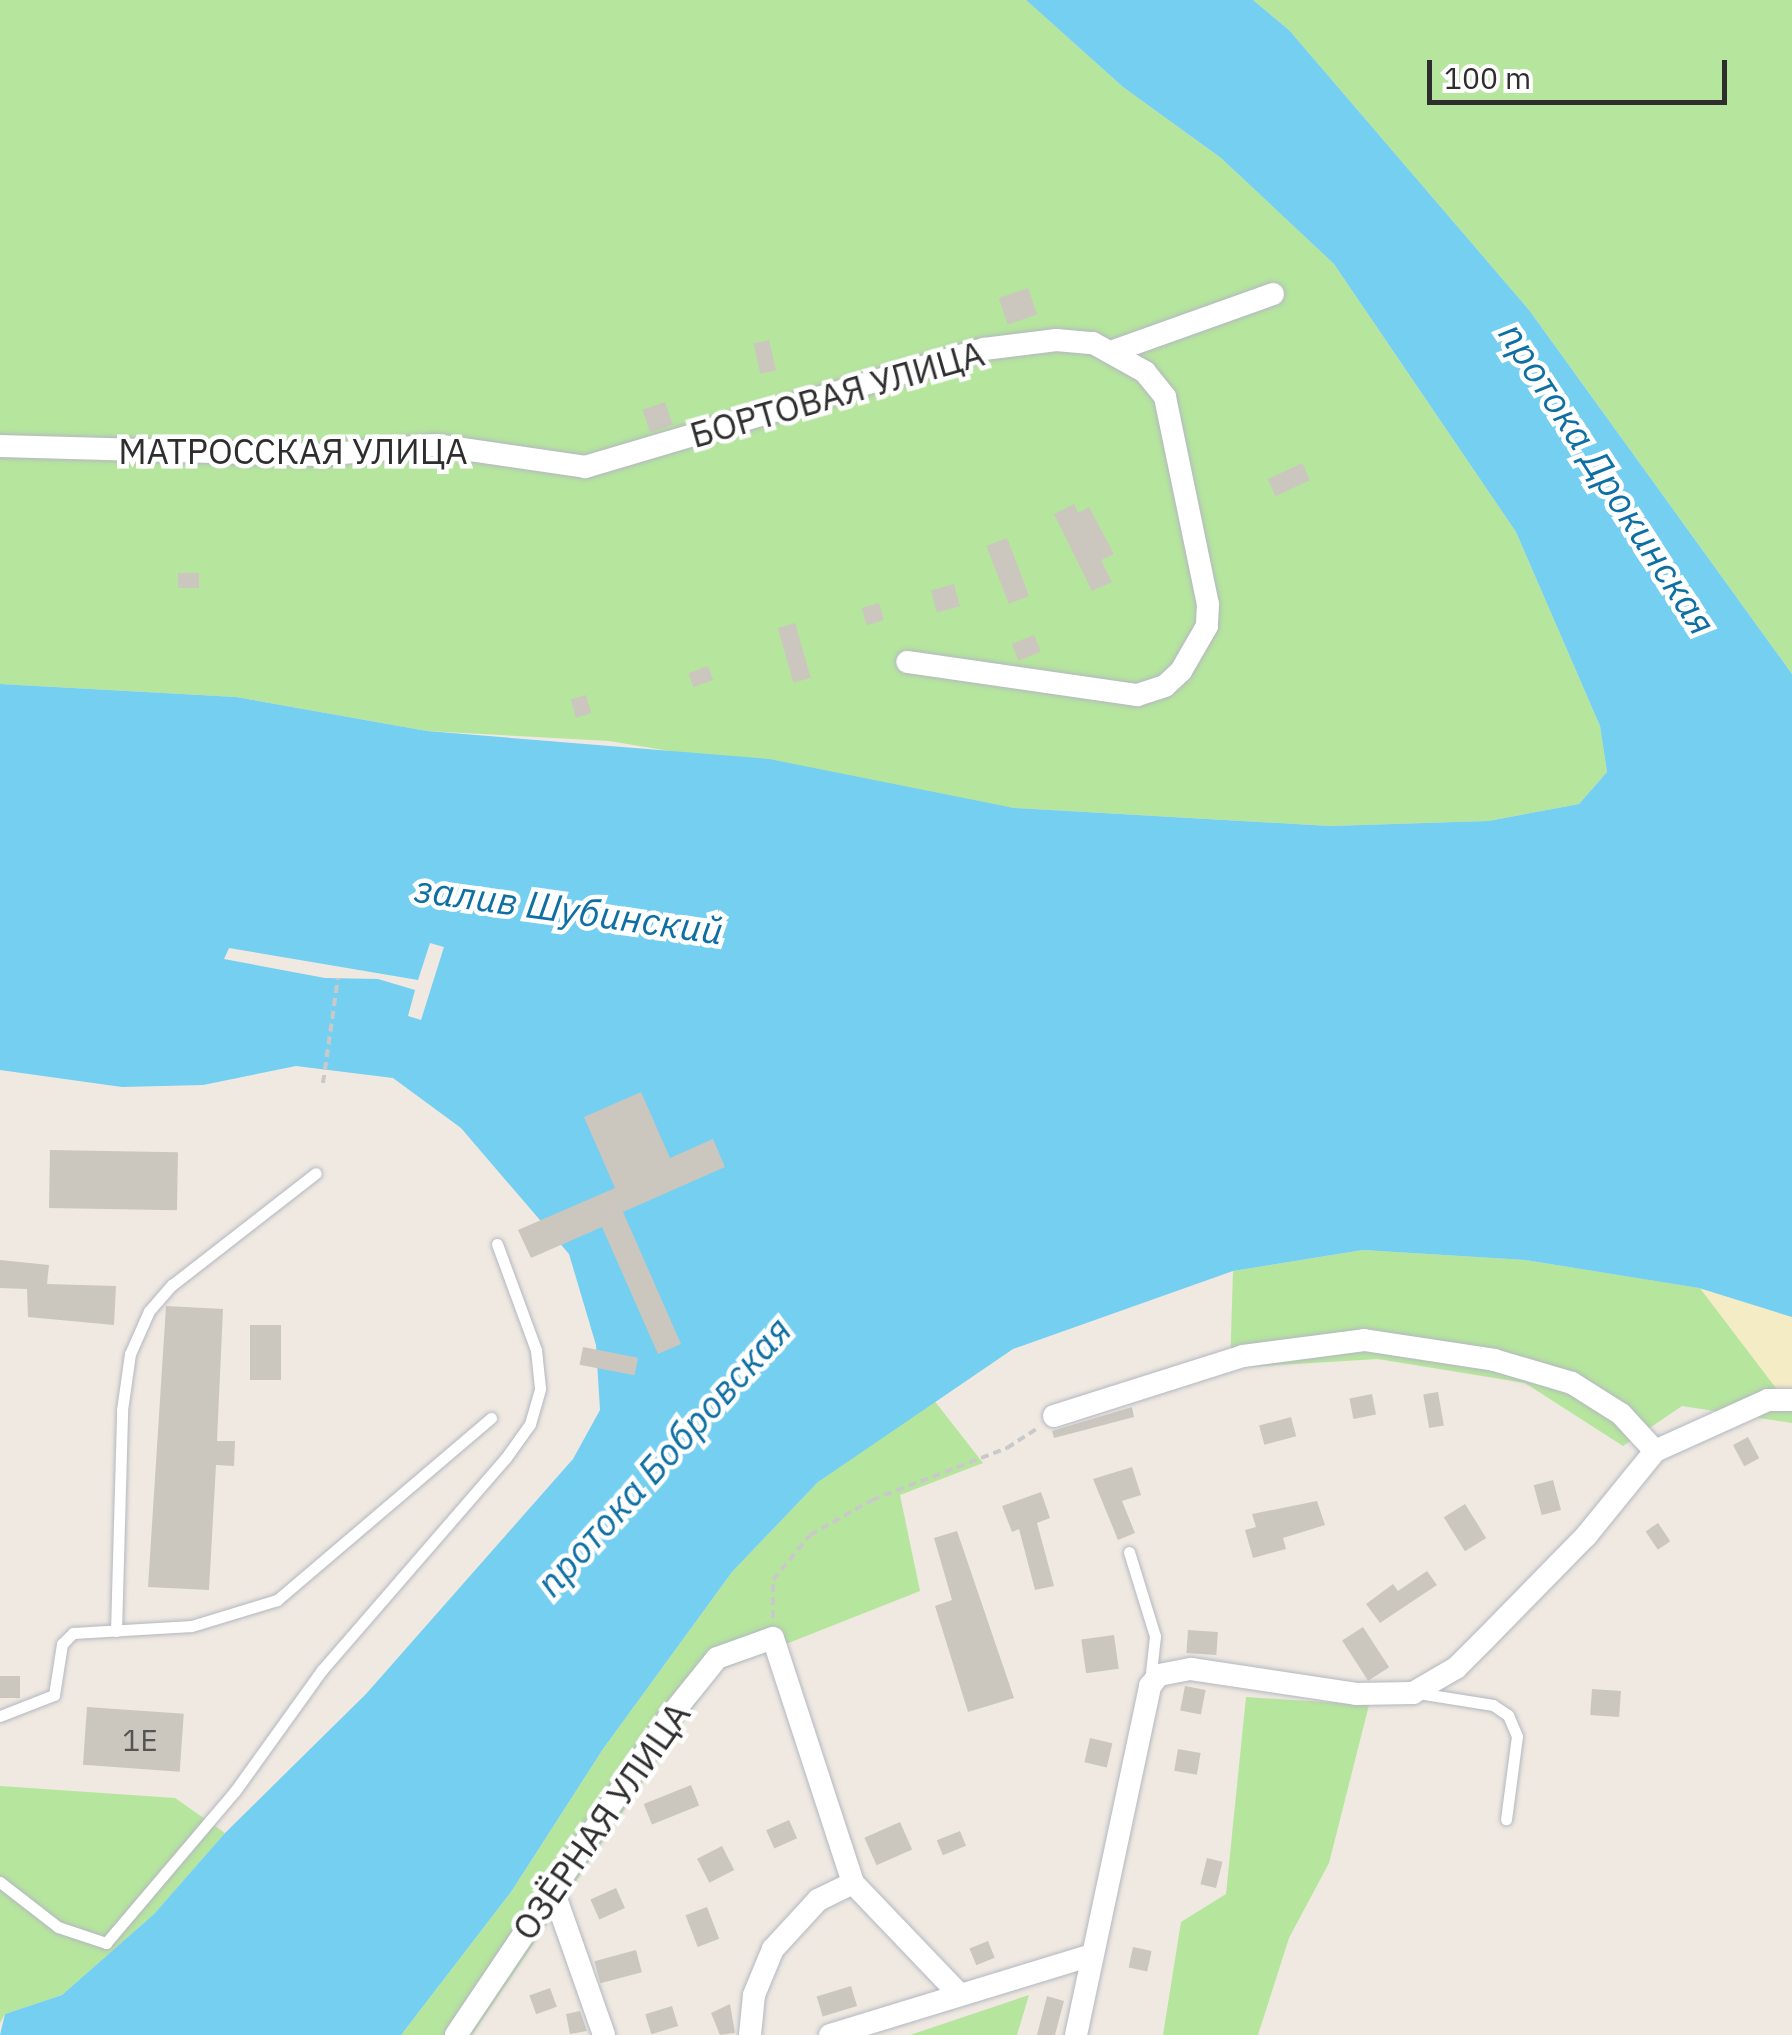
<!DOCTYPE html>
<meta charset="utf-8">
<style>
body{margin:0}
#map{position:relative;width:1792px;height:2035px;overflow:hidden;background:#efe9e1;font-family:"IBM Plex Sans",sans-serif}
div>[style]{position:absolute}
.green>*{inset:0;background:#b6e59e}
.sand>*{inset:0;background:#f3ecc5}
.water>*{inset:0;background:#75cff0}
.pier>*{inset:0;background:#efe9e1}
.building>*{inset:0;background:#cbc7bf;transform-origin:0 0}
.path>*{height:4px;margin-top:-2px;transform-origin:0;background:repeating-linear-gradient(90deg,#c9c9c9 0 8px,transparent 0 13px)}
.roads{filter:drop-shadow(0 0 2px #b4b7c1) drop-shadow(0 0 2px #b4b7c1)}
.lane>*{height:11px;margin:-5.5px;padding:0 5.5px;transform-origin:5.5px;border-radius:5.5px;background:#fff}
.street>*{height:22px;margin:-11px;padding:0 11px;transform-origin:11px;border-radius:11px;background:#fff}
span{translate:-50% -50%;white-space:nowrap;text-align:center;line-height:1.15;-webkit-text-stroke:9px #fff;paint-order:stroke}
.number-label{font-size:30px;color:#555452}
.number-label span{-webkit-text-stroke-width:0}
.street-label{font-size:35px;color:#2e2e2e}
.water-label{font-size:38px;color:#0d6fa3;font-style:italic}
.scale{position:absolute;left:1427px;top:60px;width:300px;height:45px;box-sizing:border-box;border:5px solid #2e2e2e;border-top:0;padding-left:12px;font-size:30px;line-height:35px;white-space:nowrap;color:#2e2e2e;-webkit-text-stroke:8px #fff;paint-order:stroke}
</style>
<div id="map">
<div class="green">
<i style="clip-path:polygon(0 0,1026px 0,1123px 87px,1221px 158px,1334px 264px,1516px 532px,1600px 726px,1607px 772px,1579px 804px,1488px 821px,1330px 826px,1014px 808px,609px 741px,427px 731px,236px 697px,0 684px)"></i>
<i style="clip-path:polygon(1253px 0,1792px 0,1792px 674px,1529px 310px,1289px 30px)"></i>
<i style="clip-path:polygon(1363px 1250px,1525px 1260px,1700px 1288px,1792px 1409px,1792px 1423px,1682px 1406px,1623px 1446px,1525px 1383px,1378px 1359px,1230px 1368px,1233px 1271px)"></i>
<i style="clip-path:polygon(933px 1399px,983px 1463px,900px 1495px,920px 1591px,718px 1671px,472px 2035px,401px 2035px,511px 1892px,603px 1749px,732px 1572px,818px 1482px)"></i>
<i style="clip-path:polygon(1246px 1697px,1369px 1705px,1329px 1863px,1289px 1938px,1258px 2035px,1163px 2035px,1181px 1922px,1226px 1894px)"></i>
<i style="clip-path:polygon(0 1786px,175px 1798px,225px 1833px,154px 1914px,62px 1995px,5px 2014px,0 2023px)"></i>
<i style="clip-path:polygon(1029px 1995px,1017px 2035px,910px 2035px)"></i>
</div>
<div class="sand">
<i style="clip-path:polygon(1700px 1288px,1792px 1317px,1792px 1409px)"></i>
</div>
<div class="water">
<i style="clip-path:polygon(1026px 0,1253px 0,1289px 30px,1529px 310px,1792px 674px,1792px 1317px,1699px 1288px,1525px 1260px,1363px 1250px,1233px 1271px,1013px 1349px,818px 1482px,732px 1572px,603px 1749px,511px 1892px,401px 2035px,0 2035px,5px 2014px,62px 1995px,154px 1914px,225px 1833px,366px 1694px,573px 1459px,600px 1410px,596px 1345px,569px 1254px,461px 1128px,393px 1078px,296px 1066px,203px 1085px,122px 1087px,0 1070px,0 684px,236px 697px,427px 731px,769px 759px,1014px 808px,1330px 826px,1488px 821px,1579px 804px,1607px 772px,1600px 726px,1516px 532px,1334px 264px,1221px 158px,1123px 87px)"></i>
</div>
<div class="pier">
<i style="clip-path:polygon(430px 943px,444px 947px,421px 1020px,408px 1016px,415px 990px,378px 979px,325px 978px,224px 959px,229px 948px,418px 980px)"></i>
</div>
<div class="building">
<i style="left:1028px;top:288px;width:28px;height:31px;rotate:71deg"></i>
<i style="left:769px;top:340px;width:31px;height:16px;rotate:77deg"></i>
<i style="left:665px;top:402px;width:24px;height:24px;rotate:71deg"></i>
<i style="left:1302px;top:463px;width:19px;height:38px;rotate:65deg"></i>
<i style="clip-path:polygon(1074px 504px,1078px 513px,1089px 507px,1114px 554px,1101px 560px,1112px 582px,1092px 591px,1054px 514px)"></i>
<i style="left:1007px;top:538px;width:62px;height:22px;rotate:69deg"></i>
<i style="left:178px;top:573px;width:21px;height:15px"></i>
<i style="left:954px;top:584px;width:23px;height:24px;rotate:75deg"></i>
<i style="left:879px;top:603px;width:18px;height:18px;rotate:74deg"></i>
<i style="left:795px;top:623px;width:57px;height:18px;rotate:74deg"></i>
<i style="left:1034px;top:635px;width:18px;height:24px;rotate:68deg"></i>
<i style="left:708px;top:666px;width:15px;height:21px;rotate:70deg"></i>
<i style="left:586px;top:695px;width:19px;height:16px;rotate:74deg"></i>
<i style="clip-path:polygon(641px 1092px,670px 1158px,713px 1139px,725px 1167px,623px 1212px,681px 1344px,658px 1354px,602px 1227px,531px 1258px,518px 1230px,615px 1188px,584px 1117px)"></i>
<i style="left:50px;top:1150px;width:128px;height:58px;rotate:1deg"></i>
<i style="clip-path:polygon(0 1260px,49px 1265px,47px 1284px,116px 1286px,114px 1325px,28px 1317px,27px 1289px,0 1288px)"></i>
<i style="clip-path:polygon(166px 1306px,223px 1309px,217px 1441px,235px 1441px,234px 1466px,216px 1465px,209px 1590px,148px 1587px)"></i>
<i style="left:250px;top:1325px;width:31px;height:55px"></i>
<i style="left:583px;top:1347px;width:56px;height:18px;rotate:11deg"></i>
<i style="left:1438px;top:1392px;width:34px;height:15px;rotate:80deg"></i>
<i style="left:1372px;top:1394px;width:21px;height:23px;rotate:79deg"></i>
<i style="clip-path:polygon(1132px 1407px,1134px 1417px,1054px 1438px,1052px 1431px)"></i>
<i style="left:1291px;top:1417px;width:20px;height:33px;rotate:75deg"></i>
<i style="left:1748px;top:1437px;width:24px;height:17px;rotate:62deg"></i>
<i style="clip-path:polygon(1132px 1467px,1141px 1495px,1122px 1501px,1135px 1533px,1118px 1540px,1093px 1479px)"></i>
<i style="left:1553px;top:1480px;width:31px;height:20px;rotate:75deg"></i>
<i style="clip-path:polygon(1041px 1492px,1050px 1518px,1037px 1523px,1054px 1586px,1035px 1590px,1019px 1529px,1012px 1532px,1002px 1506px)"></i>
<i style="clip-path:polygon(1317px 1501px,1325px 1525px,1283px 1538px,1286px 1549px,1253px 1558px,1245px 1530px,1256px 1527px,1252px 1514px)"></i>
<i style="left:1465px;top:1504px;width:40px;height:25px;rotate:58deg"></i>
<i style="left:1658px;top:1523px;width:22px;height:15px;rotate:56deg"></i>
<i style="clip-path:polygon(957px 1531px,1014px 1698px,968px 1712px,935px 1606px,952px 1600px,934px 1538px)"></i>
<i style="clip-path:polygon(1427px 1571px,1437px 1585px,1380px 1623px,1366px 1604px,1393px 1584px,1398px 1591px)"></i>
<i style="left:1363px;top:1627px;width:48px;height:25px;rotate:57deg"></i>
<i style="left:1188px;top:1630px;width:30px;height:23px;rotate:4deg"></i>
<i style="left:1114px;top:1635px;width:34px;height:33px;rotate:82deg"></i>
<i style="left:20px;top:1676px;width:22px;height:20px;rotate:90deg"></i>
<i style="left:1185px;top:1686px;width:21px;height:25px;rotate:11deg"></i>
<i style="left:1592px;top:1689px;width:29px;height:26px;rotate:4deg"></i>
<i style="left:87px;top:1707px;width:97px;height:58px;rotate:4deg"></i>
<i style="left:1090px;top:1738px;width:23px;height:25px;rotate:13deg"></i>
<i style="left:1178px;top:1749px;width:23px;height:22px;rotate:10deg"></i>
<i style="left:691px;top:1785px;width:22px;height:51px;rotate:68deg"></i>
<i style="left:789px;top:1820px;width:20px;height:25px;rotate:66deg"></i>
<i style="left:900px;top:1822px;width:30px;height:39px;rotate:66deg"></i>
<i style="left:960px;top:1831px;width:16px;height:25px;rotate:68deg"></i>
<i style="left:722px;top:1846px;width:27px;height:28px;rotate:63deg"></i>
<i style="left:1207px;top:1858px;width:16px;height:27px;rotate:14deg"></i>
<i style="left:616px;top:1888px;width:22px;height:28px;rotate:66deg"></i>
<i style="left:707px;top:1907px;width:34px;height:23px;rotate:69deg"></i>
<i style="left:988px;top:1941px;width:18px;height:20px;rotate:68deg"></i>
<i style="left:1133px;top:1947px;width:19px;height:21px;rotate:12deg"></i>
<i style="left:636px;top:1950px;width:23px;height:43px;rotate:75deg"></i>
<i style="left:851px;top:1986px;width:21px;height:36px;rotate:73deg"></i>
<i style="left:550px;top:1988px;width:20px;height:22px;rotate:70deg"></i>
<i style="clip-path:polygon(1047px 1996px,1064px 2001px,1055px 2035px,1037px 2035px)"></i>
<i style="clip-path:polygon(730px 2004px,735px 2033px,720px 2035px,711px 2013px)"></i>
<i style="left:672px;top:2006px;width:21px;height:28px;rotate:73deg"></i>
<i style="clip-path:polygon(580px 2011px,587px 2031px,570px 2034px,566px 2014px)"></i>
</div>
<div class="path">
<i style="left:323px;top:1083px;width:106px;rotate:-81.9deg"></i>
<i style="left:773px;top:1618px;width:38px;rotate:-90deg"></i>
<i style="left:773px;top:1580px;width:58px;rotate:-50.6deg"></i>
<i style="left:810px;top:1535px;width:71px;rotate:-29.4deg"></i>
<i style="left:872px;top:1500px;width:145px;rotate:-21.1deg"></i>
<i style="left:1007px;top:1448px;width:38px;rotate:-33deg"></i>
</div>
<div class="roads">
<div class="lane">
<i style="left:1129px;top:1552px;width:88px;rotate:72.8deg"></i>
<i style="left:1155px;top:1636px;width:46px;rotate:96.2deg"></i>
<i style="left:116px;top:1631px;width:221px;rotate:-88.4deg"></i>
<i style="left:122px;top:1410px;width:57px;rotate:-81.9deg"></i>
<i style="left:130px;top:1354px;width:47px;rotate:-66.2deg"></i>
<i style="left:149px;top:1311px;width:35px;rotate:-49deg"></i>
<i style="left:172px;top:1285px;width:182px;rotate:-37.9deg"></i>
<i style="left:1418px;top:1693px;width:76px;rotate:9.1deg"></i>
<i style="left:1493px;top:1705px;width:18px;rotate:34deg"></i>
<i style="left:1508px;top:1715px;width:23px;rotate:67deg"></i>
<i style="left:1517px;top:1736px;width:84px;rotate:97.5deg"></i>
<i style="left:0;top:1716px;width:58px;rotate:-21.3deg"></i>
<i style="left:54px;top:1695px;width:52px;rotate:-81.1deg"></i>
<i style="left:62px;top:1644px;width:16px;rotate:-45deg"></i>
<i style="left:73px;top:1633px;width:119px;rotate:-3.4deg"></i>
<i style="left:192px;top:1626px;width:89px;rotate:-17deg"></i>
<i style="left:277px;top:1600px;width:281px;rotate:-40.4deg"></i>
<i style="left:0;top:1882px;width:73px;rotate:37.8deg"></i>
<i style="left:58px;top:1927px;width:51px;rotate:18.4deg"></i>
<i style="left:106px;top:1943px;width:199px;rotate:-49.7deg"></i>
<i style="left:235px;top:1791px;width:149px;rotate:-54.3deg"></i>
<i style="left:322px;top:1670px;width:279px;rotate:-49.1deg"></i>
<i style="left:505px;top:1459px;width:43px;rotate:-54.5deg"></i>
<i style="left:530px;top:1424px;width:37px;rotate:-74deg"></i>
<i style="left:540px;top:1388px;width:38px;rotate:-96deg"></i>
<i style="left:536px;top:1350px;width:113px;rotate:-110.2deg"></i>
</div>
<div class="street">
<i style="left:1111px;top:352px;width:172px;rotate:-19.7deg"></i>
<i style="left:0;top:446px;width:319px;rotate:1.6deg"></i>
<i style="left:319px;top:455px;width:116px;rotate:-4.9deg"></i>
<i style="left:435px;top:445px;width:152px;rotate:8.3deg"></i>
<i style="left:585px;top:467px;width:416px;rotate:-16.5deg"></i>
<i style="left:984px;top:349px;width:73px;rotate:-7.1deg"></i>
<i style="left:1056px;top:340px;width:37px;rotate:5deg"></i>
<i style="left:1093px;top:343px;width:60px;rotate:29.1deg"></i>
<i style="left:1145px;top:372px;width:32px;rotate:51deg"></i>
<i style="left:1165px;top:397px;width:211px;rotate:78.3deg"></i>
<i style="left:1208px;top:604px;width:22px;rotate:93deg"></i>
<i style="left:1207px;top:626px;width:52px;rotate:120deg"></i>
<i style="left:1181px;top:671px;width:22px;rotate:137deg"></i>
<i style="left:1165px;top:686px;width:29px;rotate:162deg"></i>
<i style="left:1137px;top:695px;width:232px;rotate:-171.8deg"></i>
<i style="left:1054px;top:1416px;width:198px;rotate:-17.6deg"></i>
<i style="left:1243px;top:1356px;width:122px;rotate:-7.5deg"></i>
<i style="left:1364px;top:1340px;width:132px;rotate:8.7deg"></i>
<i style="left:1494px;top:1360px;width:81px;rotate:16.4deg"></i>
<i style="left:1572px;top:1383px;width:58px;rotate:32.3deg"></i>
<i style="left:1621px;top:1414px;width:50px;rotate:47.4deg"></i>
<i style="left:1655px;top:1451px;width:124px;rotate:-24.3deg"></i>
<i style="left:1768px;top:1400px;width:24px"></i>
<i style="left:553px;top:1890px;width:154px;rotate:70.6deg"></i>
<i style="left:456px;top:2035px;width:381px;rotate:-56.1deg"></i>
<i style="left:668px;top:1719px;width:78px;rotate:-51.2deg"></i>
<i style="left:717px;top:1658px;width:59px;rotate:-19.7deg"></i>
<i style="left:773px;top:1638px;width:258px;rotate:71.9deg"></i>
<i style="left:853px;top:1883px;width:151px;rotate:46.3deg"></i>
<i style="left:750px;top:2035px;width:40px;rotate:-84.3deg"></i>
<i style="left:754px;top:1995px;width:50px;rotate:-67.6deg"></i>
<i style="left:773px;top:1949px;width:67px;rotate:-47.4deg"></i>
<i style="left:818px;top:1900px;width:39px;rotate:-26deg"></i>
<i style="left:830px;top:2035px;width:273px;rotate:-17deg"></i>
<i style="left:1076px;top:2035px;width:357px;rotate:-78deg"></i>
<i style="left:1150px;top:1686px;width:14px;rotate:-51deg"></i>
<i style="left:1159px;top:1675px;width:33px;rotate:-11deg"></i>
<i style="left:1191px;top:1669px;width:167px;rotate:8.6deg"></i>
<i style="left:1356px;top:1694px;width:57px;rotate:-1deg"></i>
<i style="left:1413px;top:1693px;width:50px;rotate:-30.2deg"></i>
<i style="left:1456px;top:1668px;width:40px;rotate:-45deg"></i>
<i style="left:1484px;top:1640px;width:146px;rotate:-45.6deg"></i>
<i style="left:1586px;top:1536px;width:109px;rotate:-50.9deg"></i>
</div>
</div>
<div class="number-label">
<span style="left:140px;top:1740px">1Е</span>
</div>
<div class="street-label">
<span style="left:837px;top:394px;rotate:-16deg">БОРТОВАЯ УЛИЦА</span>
<span style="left:293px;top:451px">МАТРОССКАЯ УЛИЦА</span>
<span style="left:601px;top:1821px;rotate:-55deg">ОЗЁРНАЯ УЛИЦА</span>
</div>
<div class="water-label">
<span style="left:1608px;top:478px;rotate:57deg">протока Дрокинская</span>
<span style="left:569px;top:909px;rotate:8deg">залив Шубинский</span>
<span style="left:663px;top:1456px;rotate:-48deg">протока Бобровская</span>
</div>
<div class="scale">100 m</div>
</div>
